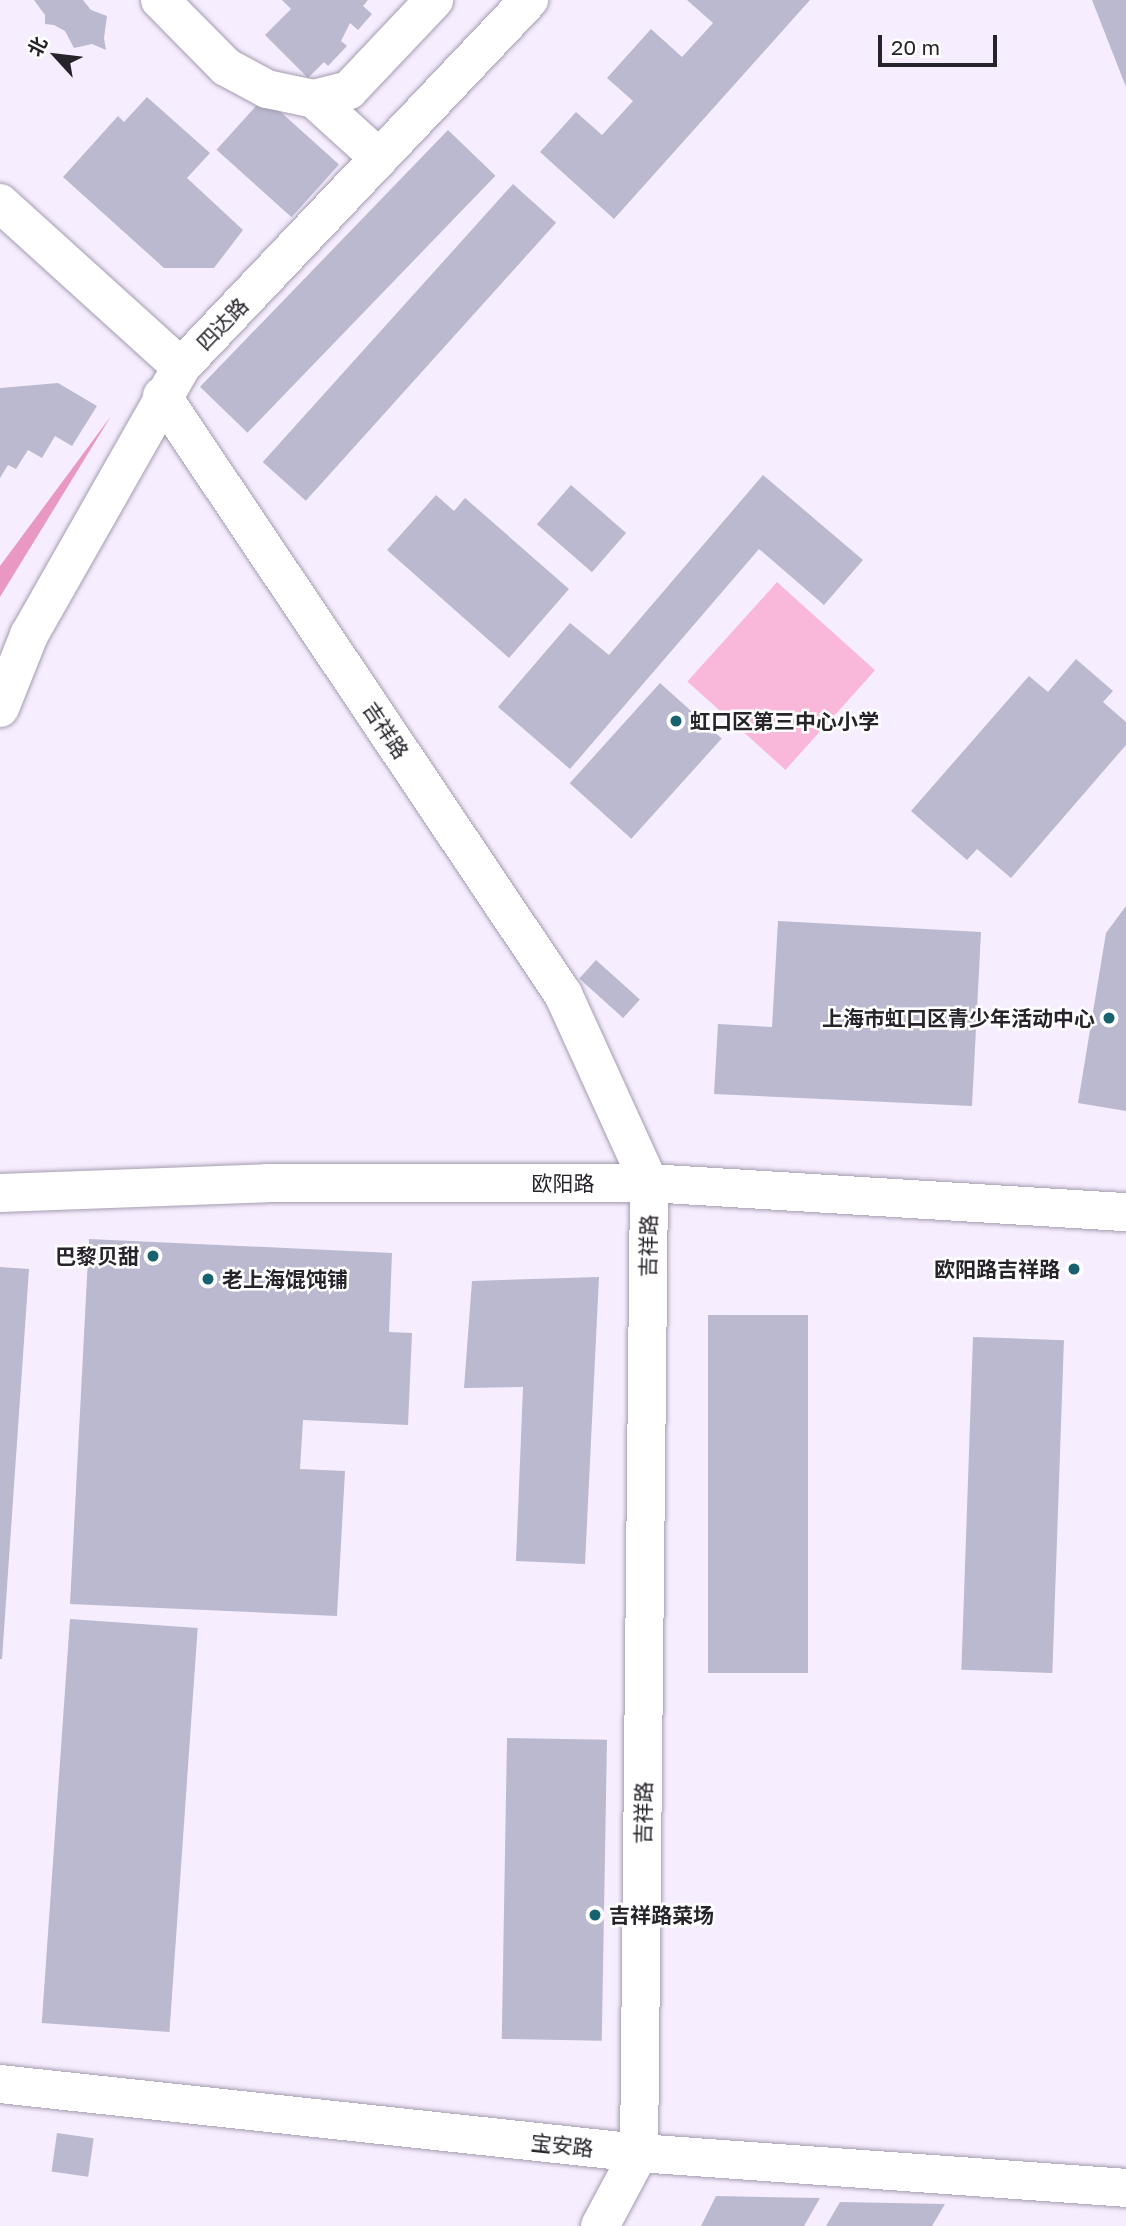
<!DOCTYPE html>
<meta charset="utf-8">
<style>
body{margin:0}
#map{position:relative;width:1126px;height:2226px;overflow:hidden;background:#f6eeff;font-family:"Golos Text","Noto Sans SC",sans-serif}
div>[style]{position:absolute}
.green>*{inset:0;background:#f9b8da;transform-origin:0 0}
.forest>*{inset:0;background:#e898c3}
.building>*{inset:0;background:#bab9cf;transform-origin:0 0}
.roads{filter:drop-shadow(0 0 2px #a59baf) drop-shadow(0 0 2px #a59baf)}
.minor>*{height:38px;margin:-19px;padding:0 19px;transform-origin:19px;border-radius:19px;background:#fff}
.dots>*{width:19px;height:19px;translate:-50% -50%;box-sizing:border-box;border:4px solid #fff;border-radius:50%}
span{translate:-50% -50%;white-space:nowrap;text-align:center;line-height:1.15;-webkit-text-stroke:5px #fff;paint-order:stroke}
.street-label{font-size:21px;color:#27232b}
.poi-label{font-size:21px;color:#27232b;font-weight:700}
.left{translate:0 -50%;text-align:left}
.right{translate:-100% -50%;text-align:right}
.north{position:absolute;left:21px;top:21px;width:70px;height:70px;-webkit-text-stroke:5px #fff;paint-order:stroke;rotate:297deg;font-size:19px;font-weight:700;line-height:28px;text-align:center;color:#27232b}
.north::after{content:'';display:block;margin:auto;width:24px;height:32px;background:#27232b;clip-path:polygon(50% 0,100% 100%,50% 72%,0 100%)}
.scale{position:absolute;left:878px;top:35px;width:119px;height:32px;box-sizing:border-box;border:4px solid #27232b;border-top:0;padding-left:9px;font-size:21px;line-height:24px;white-space:nowrap;color:#27232b;-webkit-text-stroke:5px #fff;paint-order:stroke}
</style>
<div id="map">
<div class="green">
<i style="left:777px;top:582px;width:132px;height:134px;rotate:42deg"></i>
</div>
<div class="forest">
<i style="clip-path:polygon(111px 416px,0 597px,0 566px)"></i>
</div>
<div class="building">
<i style="clip-path:polygon(34px 0,83px 0,91px 10px,107px 16px,104px 38px,106px 50px,92px 44px,74px 48px,65px 31px,54px 25px,45px 24px,45px 15px)"></i>
<i style="clip-path:polygon(282px 0,368px 0,363px 6px,372px 14px,358px 30px,350px 23px,341px 41px,347px 46px,328px 66px,324px 62px,308px 78px,265px 35px,291px 9px)"></i>
<i style="clip-path:polygon(687px 0,810px 0,614px 219px,540px 152px,576px 112px,602px 135px,633px 101px,607px 78px,651px 29px,682px 57px,713px 23px)"></i>
<i style="clip-path:polygon(1092px 0,1126px 0,1126px 87px)"></i>
<i style="clip-path:polygon(147px 97px,210px 153px,187px 178px,243px 230px,214px 268px,164px 268px,63px 177px,118px 116px,124px 122px)"></i>
<i style="left:264px;top:97px;width:101px;height:71px;rotate:42deg"></i>
<i style="left:448px;top:130px;width:66px;height:357px;rotate:44deg"></i>
<i style="left:513px;top:184px;width:58px;height:374px;rotate:42deg"></i>
<i style="clip-path:polygon(58px 383px,97px 406px,72px 446px,55px 436px,42px 458px,28px 450px,16px 469px,8px 465px,0 478px,0 388px)"></i>
<i style="clip-path:polygon(763px 475px,863px 560px,824px 605px,759px 549px,570px 769px,498px 707px,570px 623px,609px 655px)"></i>
<i style="left:571px;top:485px;width:73px;height:52px;rotate:41deg"></i>
<i style="clip-path:polygon(436px 495px,454px 511px,465px 498px,569px 589px,509px 658px,387px 550px)"></i>
<i style="clip-path:polygon(1076px 659px,1113px 691px,1103px 702px,1126px 722px,1126px 745px,1011px 878px,977px 849px,967px 860px,911px 811px,1029px 676px,1048px 692px)"></i>
<i style="left:660px;top:683px;width:83px;height:135px;rotate:42deg"></i>
<i style="clip-path:polygon(1126px 906px,1126px 1111px,1078px 1103px,1106px 933px)"></i>
<i style="clip-path:polygon(778px 921px,981px 932px,972px 1106px,714px 1094px,718px 1024px,772px 1027px)"></i>
<i style="left:596px;top:960px;width:59px;height:25px;rotate:42deg"></i>
<i style="clip-path:polygon(89px 1239px,392px 1253px,389px 1332px,412px 1333px,408px 1425px,303px 1420px,300px 1469px,345px 1471px,337px 1616px,70px 1604px)"></i>
<i style="clip-path:polygon(0 1267px,29px 1269px,2px 1659px,0 1659px)"></i>
<i style="clip-path:polygon(599px 1277px,585px 1564px,516px 1561px,523px 1387px,464px 1388px,472px 1281px)"></i>
<i style="left:708px;top:1315px;width:100px;height:358px"></i>
<i style="left:973px;top:1337px;width:91px;height:333px;rotate:2deg"></i>
<i style="left:70px;top:1619px;width:128px;height:405px;rotate:4deg"></i>
<i style="left:507px;top:1738px;width:100px;height:301px;rotate:1deg"></i>
<i style="left:57px;top:2133px;width:37px;height:39px;rotate:8deg"></i>
<i style="clip-path:polygon(716px 2196px,820px 2198px,804px 2226px,701px 2226px)"></i>
<i style="clip-path:polygon(840px 2202px,945px 2204px,932px 2226px,826px 2226px)"></i>
</div>
<div class="roads">
<div class="minor">
<i style="left:160px;top:0;width:94px;rotate:45.4deg"></i>
<i style="left:226px;top:67px;width:47px;rotate:28.2deg"></i>
<i style="left:267px;top:89px;width:48px;rotate:12deg"></i>
<i style="left:314px;top:99px;width:36px;rotate:-14deg"></i>
<i style="left:349px;top:90px;width:124px;rotate:-46.6deg"></i>
<i style="left:314px;top:99px;width:88px;rotate:42.2deg"></i>
<i style="left:0;top:203px;width:244px;rotate:42.2deg"></i>
<i style="left:162px;top:396px;width:720px;rotate:56.16deg"></i>
<i style="left:563px;top:994px;width:208px;rotate:65.5deg"></i>
<i style="left:649px;top:1183px;width:970px;rotate:90.59deg"></i>
<i style="left:639px;top:2153px;width:83px;rotate:118.1deg"></i>
<i style="left:0;top:708px;width:79px;rotate:-68.3deg"></i>
<i style="left:29px;top:635px;width:308px;rotate:-60.4deg"></i>
<i style="left:181px;top:367px;width:506px;rotate:-46.52deg"></i>
<i style="left:0;top:1193px;width:267px;rotate:-2.1deg"></i>
<i style="left:267px;top:1183px;width:382px"></i>
<i style="left:649px;top:1183px;width:478px;rotate:3.5deg"></i>
<i style="left:0;top:2084px;width:643px;rotate:6.16deg"></i>
<i style="left:639px;top:2153px;width:488px;rotate:4.1deg"></i>
</div>
</div>
<div class="dots">
<i style="left:676px;top:721px;background:#18626f"></i>
<i style="left:1109px;top:1018px;background:#18626f"></i>
<i style="left:153px;top:1256px;background:#18626f"></i>
<i style="left:1074px;top:1269px;background:#18626f"></i>
<i style="left:208px;top:1279px;background:#18626f"></i>
<i style="left:595px;top:1915px;background:#18626f"></i>
</div>
<div class="street-label">
<span style="left:222px;top:324px;rotate:-46deg">四达路</span>
<span style="left:386px;top:730px;rotate:56deg">吉祥路</span>
<span style="left:563px;top:1183px">欧阳路</span>
<span style="left:648px;top:1246px;rotate:-89deg">吉祥路</span>
<span style="left:643px;top:1813px;rotate:-89deg">吉祥路</span>
<span style="left:562px;top:2145px;rotate:6deg">宝安路</span>
</div>
<div class="poi-label">
<span class="left" style="left:690px;top:721px">虹口区第三中心小学</span>
<span class="right" style="left:1095px;top:1018px">上海市虹口区青少年活动中心</span>
<span class="right" style="left:139px;top:1256px">巴黎贝甜</span>
<span class="right" style="left:1060px;top:1269px">欧阳路吉祥路</span>
<span class="left" style="left:222px;top:1279px">老上海馄饨铺</span>
<span class="left" style="left:609px;top:1915px">吉祥路菜场</span>
</div>
<div class="north">北</div>
<div class="scale">20 m</div>
</div>
